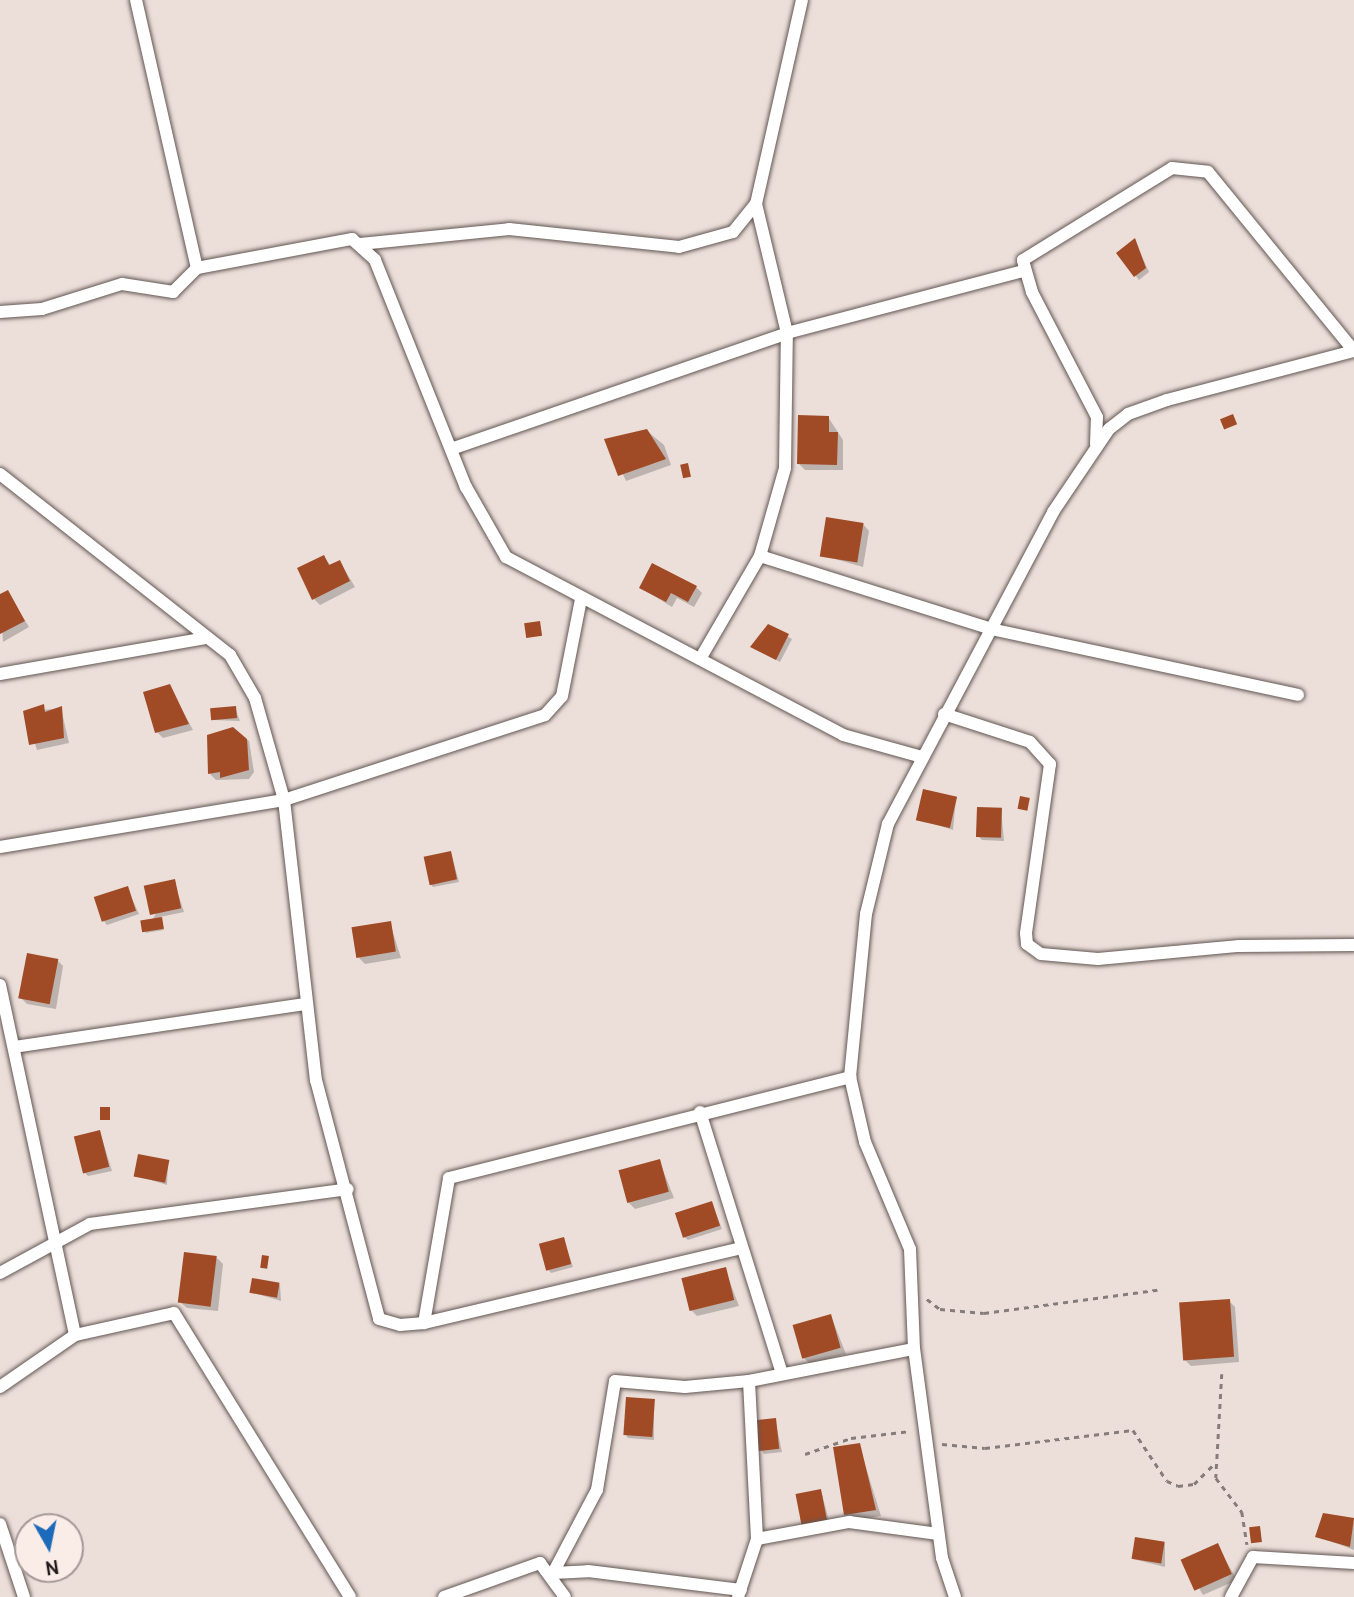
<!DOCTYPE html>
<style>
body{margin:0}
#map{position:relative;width:1354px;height:1597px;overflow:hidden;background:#ecdfda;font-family:Cabin,sans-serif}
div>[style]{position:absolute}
.shadow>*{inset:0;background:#0003}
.building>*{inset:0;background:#a04b26;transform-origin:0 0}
.path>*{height:2.5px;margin-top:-1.25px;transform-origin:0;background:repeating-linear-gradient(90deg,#867d7a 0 5px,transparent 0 10px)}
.roads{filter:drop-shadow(0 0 2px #625652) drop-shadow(0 0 2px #625652)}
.minor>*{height:12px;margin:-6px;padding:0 6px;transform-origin:6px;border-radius:6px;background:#fff}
span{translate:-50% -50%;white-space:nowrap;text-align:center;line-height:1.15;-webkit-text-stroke:7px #faece7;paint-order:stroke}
.north{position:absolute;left:14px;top:1513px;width:70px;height:70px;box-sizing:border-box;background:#faece7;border:2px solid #a39995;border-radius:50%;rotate:171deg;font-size:19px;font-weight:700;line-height:28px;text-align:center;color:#211c1a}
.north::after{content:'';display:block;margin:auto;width:24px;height:32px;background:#1c6bba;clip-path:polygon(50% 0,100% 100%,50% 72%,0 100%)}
</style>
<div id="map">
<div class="shadow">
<i style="clip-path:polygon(1135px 241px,1149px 272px,1139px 280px,1118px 253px)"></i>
<i style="clip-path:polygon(828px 417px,843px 440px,843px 470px,805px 470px,799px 464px)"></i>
<i style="clip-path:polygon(647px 431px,664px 445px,671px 465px,626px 481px,607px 440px)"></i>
<i style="clip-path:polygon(863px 524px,869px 531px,863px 567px,821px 555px)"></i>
<i style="clip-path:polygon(324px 557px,331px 566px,340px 562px,355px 587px,320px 605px,314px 599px)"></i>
<i style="clip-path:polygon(696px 587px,702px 593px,694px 607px,677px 598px,672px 607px,641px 588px)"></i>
<i style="clip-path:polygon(7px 592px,29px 627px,3px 642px,0 596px)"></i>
<i style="clip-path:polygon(768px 626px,792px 639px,780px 662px,752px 647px)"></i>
<i style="clip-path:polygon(169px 686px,193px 730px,163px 738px,157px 732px)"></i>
<i style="clip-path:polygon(61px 708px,69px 743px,37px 750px,25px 712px)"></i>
<i style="clip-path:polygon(235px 708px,240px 721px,212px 720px)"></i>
<i style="clip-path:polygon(233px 729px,249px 741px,254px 772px,249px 779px,216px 780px,210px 774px)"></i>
<i style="clip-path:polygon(956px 799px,953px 830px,917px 819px)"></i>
<i style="clip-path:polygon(1001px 809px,1004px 841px,982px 840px,978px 836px)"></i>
<i style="clip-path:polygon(451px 853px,459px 882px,433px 887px,430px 883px)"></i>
<i style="clip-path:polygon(174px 881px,184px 912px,160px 917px,164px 930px,145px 933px)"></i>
<i style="clip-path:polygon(127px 888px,139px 914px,107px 925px,104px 921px)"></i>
<i style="clip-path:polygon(390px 923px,401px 958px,365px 964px,359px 958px)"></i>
<i style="clip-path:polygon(57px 960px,63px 966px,56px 1009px,27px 1004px,21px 998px)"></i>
<i style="clip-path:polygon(100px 1132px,112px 1171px,88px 1176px,84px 1172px)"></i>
<i style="clip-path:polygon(659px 1160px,674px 1198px,635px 1209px,629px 1203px)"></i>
<i style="clip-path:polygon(168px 1162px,167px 1185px,135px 1175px)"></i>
<i style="clip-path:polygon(712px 1203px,722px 1229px,688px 1240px,684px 1237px)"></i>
<i style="clip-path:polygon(564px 1239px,573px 1267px,551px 1273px,548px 1269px)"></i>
<i style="clip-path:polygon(217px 1258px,223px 1264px,218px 1311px,187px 1308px,180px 1302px)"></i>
<i style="clip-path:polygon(725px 1269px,739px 1306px,697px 1316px,691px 1310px)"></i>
<i style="clip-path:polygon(280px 1285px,281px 1301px,251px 1292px)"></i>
<i style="clip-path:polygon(1229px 1301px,1235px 1307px,1239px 1362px,1191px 1366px,1185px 1360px)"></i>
<i style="clip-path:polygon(831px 1316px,846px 1354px,810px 1364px,804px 1358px)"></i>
<i style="clip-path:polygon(654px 1401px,654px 1440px,628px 1438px,625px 1434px)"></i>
<i style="clip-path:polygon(775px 1419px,782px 1452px,764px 1454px,761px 1450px)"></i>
<i style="clip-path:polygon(859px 1445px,881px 1516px,851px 1521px,845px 1515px)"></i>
<i style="clip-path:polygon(821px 1491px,830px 1524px,806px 1529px)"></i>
<i style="clip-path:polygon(1324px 1515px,1354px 1520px,1354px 1550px,1317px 1536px)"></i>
<i style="clip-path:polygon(1165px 1543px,1165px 1567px,1133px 1559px)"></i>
<i style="clip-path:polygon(1217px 1545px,1237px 1580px,1203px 1595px,1183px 1561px)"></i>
</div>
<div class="building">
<i style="clip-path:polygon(1135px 238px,1146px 268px,1134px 277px,1116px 253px)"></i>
<i style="left:1233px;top:414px;width:11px;height:14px;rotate:68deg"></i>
<i style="clip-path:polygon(798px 415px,829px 416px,829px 432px,838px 432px,837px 465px,797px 464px)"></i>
<i style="clip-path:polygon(647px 429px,666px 459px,618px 476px,604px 439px)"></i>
<i style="left:688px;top:463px;width:14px;height:8px;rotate:78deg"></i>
<i style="left:826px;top:517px;width:38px;height:40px;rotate:9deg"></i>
<i style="clip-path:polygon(324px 555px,329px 565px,340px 560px,350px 581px,312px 600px,297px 568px)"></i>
<i style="clip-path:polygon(652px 563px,697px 586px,688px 602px,671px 593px,666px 602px,639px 588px)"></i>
<i style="clip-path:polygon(8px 590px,25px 621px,0 634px,0 594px)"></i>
<i style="left:540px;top:621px;width:15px;height:16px;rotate:82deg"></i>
<i style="clip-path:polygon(768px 624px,789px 634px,776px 660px,750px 647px)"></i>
<i style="clip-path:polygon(170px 684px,189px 724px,155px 733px,143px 692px)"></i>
<i style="clip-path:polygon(44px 704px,45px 712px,62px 706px,64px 738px,29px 745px,23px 711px)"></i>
<i style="left:236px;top:706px;width:12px;height:26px;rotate:85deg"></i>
<i style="clip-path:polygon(233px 727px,247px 739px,249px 770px,220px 778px,220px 772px,208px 774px,207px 735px)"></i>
<i style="left:923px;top:789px;width:35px;height:32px;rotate:13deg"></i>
<i style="left:1020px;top:796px;width:10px;height:13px;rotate:11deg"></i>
<i style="left:977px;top:807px;width:25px;height:30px;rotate:2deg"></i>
<i style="left:451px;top:851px;width:29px;height:28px;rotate:78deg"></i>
<i style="left:175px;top:879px;width:30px;height:32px;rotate:78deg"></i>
<i style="left:128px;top:886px;width:26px;height:36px;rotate:72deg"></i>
<i style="left:162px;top:917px;width:12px;height:22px;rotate:81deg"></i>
<i style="left:391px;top:921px;width:31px;height:40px;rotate:81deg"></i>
<i style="left:27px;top:953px;width:32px;height:46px;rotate:11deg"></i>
<i style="left:100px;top:1107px;width:10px;height:13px"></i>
<i style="left:100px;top:1130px;width:38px;height:27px;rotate:76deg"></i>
<i style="left:138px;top:1154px;width:32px;height:23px;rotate:11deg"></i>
<i style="left:660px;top:1159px;width:34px;height:43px;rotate:75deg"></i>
<i style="left:712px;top:1201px;width:26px;height:39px;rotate:72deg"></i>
<i style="left:564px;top:1237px;width:28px;height:26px;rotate:75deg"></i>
<i style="left:184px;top:1252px;width:33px;height:51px;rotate:7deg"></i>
<i style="left:262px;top:1255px;width:7px;height:13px;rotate:8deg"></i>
<i style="left:726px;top:1267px;width:34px;height:46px;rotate:76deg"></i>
<i style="left:252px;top:1278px;width:28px;height:15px;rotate:10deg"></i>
<i style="left:1230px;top:1299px;width:58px;height:51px;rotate:86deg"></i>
<i style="left:831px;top:1314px;width:35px;height:40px;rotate:74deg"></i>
<i style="left:626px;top:1397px;width:29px;height:38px;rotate:4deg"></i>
<i style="left:776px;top:1418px;width:31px;height:21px;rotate:84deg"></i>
<i style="clip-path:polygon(860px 1443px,876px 1510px,844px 1515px,833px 1447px)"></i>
<i style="left:821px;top:1489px;width:33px;height:26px;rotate:79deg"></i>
<i style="clip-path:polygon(1323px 1513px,1354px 1518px,1350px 1547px,1315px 1537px)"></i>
<i style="left:1260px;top:1526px;width:16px;height:11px;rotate:83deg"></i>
<i style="left:1135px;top:1537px;width:30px;height:22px;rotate:9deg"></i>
<i style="left:1218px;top:1543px;width:34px;height:41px;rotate:66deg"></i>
</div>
<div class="path">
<i style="left:927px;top:1299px;width:16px;rotate:38deg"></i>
<i style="left:940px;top:1309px;width:44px;rotate:5.2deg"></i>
<i style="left:984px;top:1313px;width:175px;rotate:-7.6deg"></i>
<i style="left:1222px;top:1374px;width:104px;rotate:93.3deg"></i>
<i style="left:1216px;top:1478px;width:43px;rotate:52.6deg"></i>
<i style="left:1242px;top:1512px;width:33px;rotate:81deg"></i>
<i style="left:942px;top:1444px;width:43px;rotate:5.3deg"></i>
<i style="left:985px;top:1448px;width:149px;rotate:-6.9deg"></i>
<i style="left:1133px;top:1430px;width:61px;rotate:56.3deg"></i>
<i style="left:1167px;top:1481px;width:12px;rotate:24deg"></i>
<i style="left:1178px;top:1486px;width:16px;rotate:-7deg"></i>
<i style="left:1194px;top:1484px;width:28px;rotate:-45deg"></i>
<i style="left:805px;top:1454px;width:49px;rotate:-19.2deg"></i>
<i style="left:851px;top:1438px;width:60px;rotate:-6.7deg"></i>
</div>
<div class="roads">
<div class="minor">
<i style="left:136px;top:0;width:275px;rotate:77.2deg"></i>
<i style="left:360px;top:244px;width:150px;rotate:-5.7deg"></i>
<i style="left:509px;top:229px;width:171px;rotate:6deg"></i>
<i style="left:679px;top:247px;width:56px;rotate:-15.5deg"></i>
<i style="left:733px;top:232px;width:36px;rotate:-51deg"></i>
<i style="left:0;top:312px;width:42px;rotate:-4.1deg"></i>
<i style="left:42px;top:309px;width:84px;rotate:-17.4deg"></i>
<i style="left:122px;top:284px;width:52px;rotate:8.9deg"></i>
<i style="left:173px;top:292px;width:34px;rotate:-45deg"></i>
<i style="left:197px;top:268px;width:158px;rotate:-10.6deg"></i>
<i style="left:352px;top:239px;width:31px;rotate:42deg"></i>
<i style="left:375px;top:260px;width:245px;rotate:68.2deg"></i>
<i style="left:466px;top:487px;width:81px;rotate:60.3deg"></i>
<i style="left:506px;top:557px;width:381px;rotate:27.8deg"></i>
<i style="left:843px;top:735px;width:82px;rotate:15.6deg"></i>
<i style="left:1096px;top:444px;width:27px;rotate:-88deg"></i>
<i style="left:1097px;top:417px;width:141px;rotate:-117.5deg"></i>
<i style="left:1032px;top:292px;width:33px;rotate:-106deg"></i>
<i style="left:1023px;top:260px;width:175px;rotate:-31.7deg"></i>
<i style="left:1172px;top:168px;width:36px;rotate:6deg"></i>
<i style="left:1208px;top:172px;width:231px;rotate:50.8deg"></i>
<i style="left:451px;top:449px;width:355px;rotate:-19deg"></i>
<i style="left:787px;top:333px;width:244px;rotate:-14.7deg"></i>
<i style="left:0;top:474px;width:293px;rotate:38.2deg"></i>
<i style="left:230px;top:655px;width:50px;rotate:59.8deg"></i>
<i style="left:255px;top:698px;width:106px;rotate:74.1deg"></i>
<i style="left:284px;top:800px;width:282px;rotate:83.5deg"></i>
<i style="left:316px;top:1080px;width:247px;rotate:75.2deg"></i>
<i style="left:379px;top:1319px;width:22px;rotate:16deg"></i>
<i style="left:400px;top:1325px;width:24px;rotate:-5deg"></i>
<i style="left:424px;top:1323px;width:323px;rotate:-13.3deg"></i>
<i style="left:760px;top:556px;width:242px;rotate:17.5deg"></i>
<i style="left:991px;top:629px;width:314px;rotate:12.1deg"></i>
<i style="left:700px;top:659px;width:119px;rotate:-59.8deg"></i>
<i style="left:760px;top:556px;width:91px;rotate:-74.1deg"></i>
<i style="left:785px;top:468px;width:135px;rotate:-89.2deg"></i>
<i style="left:787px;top:333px;width:133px;rotate:-103.5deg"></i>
<i style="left:756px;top:204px;width:209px;rotate:-77.3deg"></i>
<i style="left:0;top:674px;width:210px;rotate:-9.9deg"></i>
<i style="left:944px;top:714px;width:90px;rotate:18deg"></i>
<i style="left:1030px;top:742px;width:30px;rotate:48deg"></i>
<i style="left:1050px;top:764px;width:171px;rotate:98.1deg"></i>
<i style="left:1026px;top:933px;width:11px;rotate:85deg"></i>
<i style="left:1027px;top:944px;width:17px;rotate:36deg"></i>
<i style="left:1041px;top:954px;width:57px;rotate:5deg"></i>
<i style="left:1098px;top:959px;width:142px;rotate:-5.3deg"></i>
<i style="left:1239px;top:946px;width:115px;rotate:-0.5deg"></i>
<i style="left:0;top:847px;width:288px;rotate:-9.4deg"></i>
<i style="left:284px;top:800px;width:274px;rotate:-18deg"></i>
<i style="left:545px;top:715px;width:25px;rotate:-48deg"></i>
<i style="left:562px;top:696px;width:99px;rotate:-78.9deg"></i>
<i style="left:0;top:985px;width:358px;rotate:77.9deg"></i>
<i style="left:14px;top:1047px;width:295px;rotate:-8.4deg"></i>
<i style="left:700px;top:1112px;width:271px;rotate:72.6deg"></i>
<i style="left:0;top:1273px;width:102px;rotate:-28.6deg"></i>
<i style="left:90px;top:1224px;width:260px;rotate:-7.7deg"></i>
<i style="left:424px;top:1323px;width:147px;rotate:-80.2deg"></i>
<i style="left:449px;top:1178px;width:414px;rotate:-14.1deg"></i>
<i style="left:749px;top:1381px;width:158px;rotate:87.1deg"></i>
<i style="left:0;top:1387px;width:91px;rotate:-34.7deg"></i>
<i style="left:75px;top:1335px;width:101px;rotate:-12.5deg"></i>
<i style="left:174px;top:1313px;width:334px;rotate:58.2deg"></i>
<i style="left:0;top:1524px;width:77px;rotate:71.8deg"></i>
<i style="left:553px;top:1573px;width:94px;rotate:-62.1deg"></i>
<i style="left:597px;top:1490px;width:110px;rotate:-80.6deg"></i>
<i style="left:615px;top:1381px;width:70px;rotate:4.9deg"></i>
<i style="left:685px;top:1387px;width:64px;rotate:-5.4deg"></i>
<i style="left:749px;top:1381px;width:168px;rotate:-11deg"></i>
<i style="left:553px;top:1573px;width:35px;rotate:-3deg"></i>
<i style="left:588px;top:1571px;width:154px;rotate:7.1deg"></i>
<i style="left:444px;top:1597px;width:102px;rotate:-19.5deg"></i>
<i style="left:540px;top:1563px;width:42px;rotate:53.7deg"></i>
<i style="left:738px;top:1597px;width:61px;rotate:-71.9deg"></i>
<i style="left:757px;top:1539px;width:94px;rotate:-10.5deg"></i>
<i style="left:849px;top:1522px;width:90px;rotate:7.7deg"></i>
<i style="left:955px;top:1597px;width:41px;rotate:-108.4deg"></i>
<i style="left:942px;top:1558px;width:211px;rotate:-97.6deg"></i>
<i style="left:914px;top:1349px;width:100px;rotate:-92.3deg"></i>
<i style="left:910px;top:1249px;width:116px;rotate:-112.8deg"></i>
<i style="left:865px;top:1142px;width:67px;rotate:-103deg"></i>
<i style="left:850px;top:1077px;width:164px;rotate:-84.4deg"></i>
<i style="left:866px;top:914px;width:93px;rotate:-76.3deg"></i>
<i style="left:888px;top:824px;width:353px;rotate:-62.1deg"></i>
<i style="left:1053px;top:512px;width:100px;rotate:-56deg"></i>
<i style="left:1109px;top:429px;width:24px;rotate:-38deg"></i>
<i style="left:1128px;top:414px;width:41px;rotate:-19.7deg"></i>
<i style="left:1167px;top:400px;width:193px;rotate:-14.7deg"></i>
<i style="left:1231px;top:1597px;width:46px;rotate:-61.2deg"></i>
<i style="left:1253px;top:1557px;width:101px;rotate:3.4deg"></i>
</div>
</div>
<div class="north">N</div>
</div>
